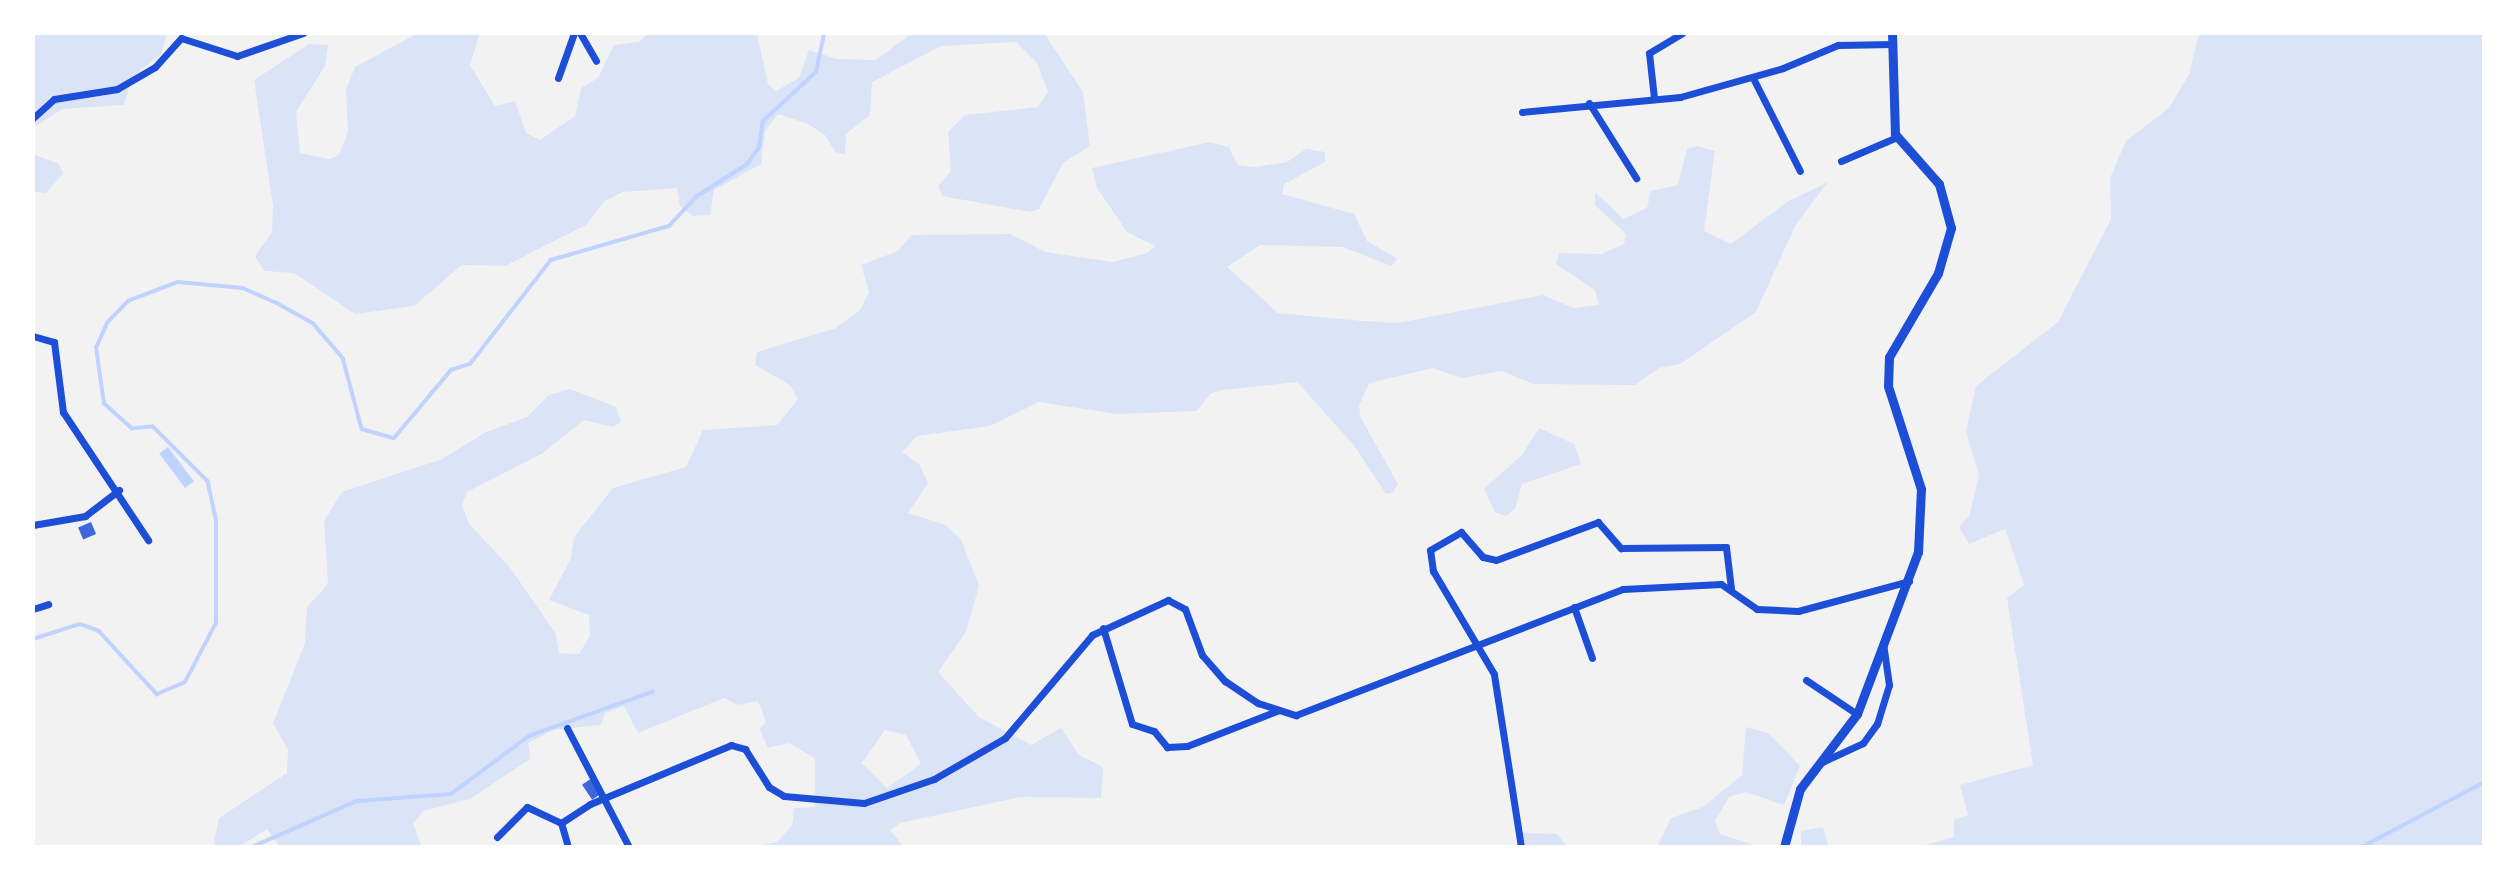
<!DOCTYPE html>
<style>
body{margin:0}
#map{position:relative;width:2517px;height:880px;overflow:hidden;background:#f2f2f2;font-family:"Source Serif 4",serif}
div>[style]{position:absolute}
.green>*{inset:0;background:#dbe4f7}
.water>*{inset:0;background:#bfd3fe;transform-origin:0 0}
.stream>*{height:3.5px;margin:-1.75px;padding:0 1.75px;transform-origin:1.75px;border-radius:1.75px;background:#bfd3fe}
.building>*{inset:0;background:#3d67dc;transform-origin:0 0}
.minor>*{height:7px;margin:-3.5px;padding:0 3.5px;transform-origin:3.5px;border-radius:3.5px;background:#1d4ed8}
.tertiary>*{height:9px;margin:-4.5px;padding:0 4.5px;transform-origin:4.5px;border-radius:4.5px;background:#1d4ed8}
span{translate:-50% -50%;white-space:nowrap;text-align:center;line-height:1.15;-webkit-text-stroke:5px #fff;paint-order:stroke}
.frame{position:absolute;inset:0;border:35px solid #fff;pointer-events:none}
</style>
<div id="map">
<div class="green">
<i style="clip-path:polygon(33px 33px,167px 33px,161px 54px,132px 77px,124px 105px,62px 109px,33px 128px)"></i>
<i style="clip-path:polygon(418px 33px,480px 33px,470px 65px,495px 106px,515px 101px,526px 133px,540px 140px,575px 116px,581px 88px,598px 78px,614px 45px,639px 42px,648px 33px,757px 33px,768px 84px,776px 91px,799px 78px,809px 50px,837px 59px,876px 60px,912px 33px,1044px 33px,1083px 92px,1090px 146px,1063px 163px,1039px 209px,1030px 212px,942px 196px,938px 186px,951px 171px,948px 132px,965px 115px,1038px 107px,1048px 92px,1037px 63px,1016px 42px,941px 46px,872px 82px,870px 115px,846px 134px,845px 154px,835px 152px,825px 135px,808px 124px,778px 114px,765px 131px,761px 164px,714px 190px,710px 215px,693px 216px,680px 206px,677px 188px,623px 192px,605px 201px,586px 225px,505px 266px,462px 265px,414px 306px,355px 314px,294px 273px,264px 271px,255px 256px,272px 232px,273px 206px,254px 80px,309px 44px,328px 45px,325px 66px,296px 112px,300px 153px,329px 159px,339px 155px,348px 131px,346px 90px,355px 67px)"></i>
<i style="clip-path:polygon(2199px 33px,2484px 33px,2484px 847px,1918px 847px,1954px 837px,1954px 820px,1968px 815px,1960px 785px,2033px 765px,2007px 598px,2024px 585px,2005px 529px,1969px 544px,1959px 527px,1969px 516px,1979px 477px,1966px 430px,1976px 386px,2058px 322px,2111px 219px,2110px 178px,2126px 141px,2169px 108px,2189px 74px)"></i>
<i style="clip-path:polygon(evenodd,1210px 142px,1229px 147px,1238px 165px,1255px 167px,1287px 162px,1306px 149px,1325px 152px,1325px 162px,1284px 184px,1282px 194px,1354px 214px,1367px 241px,1398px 259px,1391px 266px,1343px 247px,1260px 245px,1227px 267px,1278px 313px,1363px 321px,1398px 323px,1543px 295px,1574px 308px,1599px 305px,1595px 290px,1556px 264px,1559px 253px,1601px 254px,1624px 244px,1626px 234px,1595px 205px,1595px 192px,1623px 219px,1647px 208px,1651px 191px,1678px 185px,1687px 149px,1697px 146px,1715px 151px,1704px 231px,1731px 244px,1787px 202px,1828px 182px,1796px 224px,1756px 312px,1680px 364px,1659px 368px,1635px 385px,1533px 384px,1502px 371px,1462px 378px,1433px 368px,1369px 383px,1359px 406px,1361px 418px,1398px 484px,1393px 492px,1386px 494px,1353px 444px,1297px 382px,1222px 390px,1210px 394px,1197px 411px,1117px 414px,1039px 402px,990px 426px,917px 436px,902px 452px,919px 464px,928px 483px,908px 513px,946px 525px,961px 539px,979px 586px,966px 632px,938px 672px,979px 717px,1031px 745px,1061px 728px,1079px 755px,1103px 767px,1101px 798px,1020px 797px,900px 823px,890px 830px,904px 847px,749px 847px,777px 842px,792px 825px,794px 808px,815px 807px,815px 758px,788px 743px,768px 748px,759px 729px,766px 722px,758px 701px,738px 705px,724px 698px,638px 733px,624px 706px,605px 713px,601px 725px,553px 730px,528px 743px,530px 759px,470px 799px,423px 811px,413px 824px,422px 847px,280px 847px,267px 829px,239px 847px,213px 847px,219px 818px,287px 773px,288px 750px,273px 723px,305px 643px,307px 607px,328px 584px,324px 521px,342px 492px,442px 459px,486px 432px,527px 417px,549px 395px,570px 389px,616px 407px,621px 422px,613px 427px,584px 420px,543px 453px,467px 492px,462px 505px,469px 524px,509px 566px,556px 634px,559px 653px,579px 654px,590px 636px,589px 615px,549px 600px,571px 558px,574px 537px,613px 488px,686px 467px,703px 430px,777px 425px,798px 399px,790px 385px,755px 365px,757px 352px,836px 328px,860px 310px,869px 292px,861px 265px,898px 251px,911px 235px,1010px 234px,1045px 252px,1113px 262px,1147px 253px,1155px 246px,1127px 232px,1097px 188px,1092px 168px,1210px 142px,885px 730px,906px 735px,921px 764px,887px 788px,862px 763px,885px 730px)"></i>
<i style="clip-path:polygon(33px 154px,59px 164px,63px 174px,46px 193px,33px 191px)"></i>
<i style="clip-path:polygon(1539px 428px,1574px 444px,1581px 464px,1522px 484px,1515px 509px,1506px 516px,1495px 512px,1484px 489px,1522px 455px)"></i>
<i style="clip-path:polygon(1746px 727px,1768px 733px,1800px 766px,1784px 805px,1746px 792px,1729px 797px,1715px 821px,1720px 834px,1759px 847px,1657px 847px,1671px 818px,1703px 807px,1742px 775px)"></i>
<i style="clip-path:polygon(1823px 827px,1829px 847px,1801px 847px,1801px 831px)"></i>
<i style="clip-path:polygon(1523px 833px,1557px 834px,1568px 847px,1525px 847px)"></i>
</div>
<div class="water">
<i style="left:168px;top:447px;width:43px;height:11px;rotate:53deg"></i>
</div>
<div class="stream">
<i style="left:33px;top:639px;width:49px;rotate:-17.7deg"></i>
<i style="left:80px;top:624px;width:20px;rotate:20deg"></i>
<i style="left:99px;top:631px;width:86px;rotate:47.4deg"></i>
<i style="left:157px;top:694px;width:30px;rotate:-23deg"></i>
<i style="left:185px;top:682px;width:67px;rotate:-62.3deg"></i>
<i style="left:216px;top:623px;width:102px;rotate:-90deg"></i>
<i style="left:216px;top:521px;width:40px;rotate:-102deg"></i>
<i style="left:208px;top:482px;width:78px;rotate:-135deg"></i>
<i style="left:153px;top:427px;width:21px;rotate:175deg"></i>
<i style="left:132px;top:429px;width:38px;rotate:-138deg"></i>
<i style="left:104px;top:404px;width:57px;rotate:-98.1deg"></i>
<i style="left:96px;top:348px;width:27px;rotate:-66deg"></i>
<i style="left:107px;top:323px;width:30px;rotate:-46deg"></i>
<i style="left:128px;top:301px;width:53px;rotate:-20.8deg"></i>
<i style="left:178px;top:282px;width:65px;rotate:5.3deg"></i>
<i style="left:243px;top:288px;width:37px;rotate:24deg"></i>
<i style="left:277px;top:303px;width:41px;rotate:29.1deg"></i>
<i style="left:313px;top:323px;width:46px;rotate:49.4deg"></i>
<i style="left:343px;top:358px;width:73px;rotate:75deg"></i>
<i style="left:362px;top:429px;width:33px;rotate:16deg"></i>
<i style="left:394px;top:438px;width:89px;rotate:-50deg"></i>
<i style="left:451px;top:370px;width:20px;rotate:-18deg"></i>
<i style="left:470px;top:364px;width:132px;rotate:-52.1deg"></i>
<i style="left:551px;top:260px;width:123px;rotate:-16.1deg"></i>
<i style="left:669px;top:226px;width:41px;rotate:-47deg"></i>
<i style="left:697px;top:196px;width:58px;rotate:-32.3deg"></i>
<i style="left:746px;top:165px;width:21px;rotate:-53deg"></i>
<i style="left:759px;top:148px;width:27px;rotate:-82deg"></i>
<i style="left:763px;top:121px;width:72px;rotate:-42.8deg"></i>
<i style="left:816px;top:72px;width:40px;rotate:-78deg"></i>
<i style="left:252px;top:847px;width:115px;rotate:-23.7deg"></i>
<i style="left:357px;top:801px;width:94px;rotate:-4.3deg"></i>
<i style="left:451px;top:794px;width:97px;rotate:-36.6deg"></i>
<i style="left:529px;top:736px;width:131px;rotate:-19.7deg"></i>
<i style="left:2362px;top:847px;width:138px;rotate:-28deg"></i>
</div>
<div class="building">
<i style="left:91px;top:522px;width:13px;height:14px;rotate:67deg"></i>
<i style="left:592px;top:778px;width:18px;height:12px;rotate:56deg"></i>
</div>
<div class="minor">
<i style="left:580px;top:33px;width:32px;rotate:60deg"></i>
<i style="left:558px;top:78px;width:48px;rotate:-70.4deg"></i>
<i style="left:1753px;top:78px;width:104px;rotate:63.2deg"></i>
<i style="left:1654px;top:98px;width:45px;rotate:-96.3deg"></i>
<i style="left:1649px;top:53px;width:39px;rotate:-31deg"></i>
<i style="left:1589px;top:103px;width:89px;rotate:57.9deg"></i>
<i style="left:1522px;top:112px;width:159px;rotate:-5.4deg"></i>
<i style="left:1680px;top:97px;width:107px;rotate:-15.7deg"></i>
<i style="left:1783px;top:68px;width:60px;rotate:-22.7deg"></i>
<i style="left:1838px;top:45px;width:55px;rotate:-1deg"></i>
<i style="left:33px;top:118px;width:28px;rotate:-42deg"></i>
<i style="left:54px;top:99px;width:64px;rotate:-9deg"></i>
<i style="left:117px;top:89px;width:44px;rotate:-30.1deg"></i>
<i style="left:155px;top:67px;width:39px;rotate:-48deg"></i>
<i style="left:181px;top:38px;width:59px;rotate:17.8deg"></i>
<i style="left:237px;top:56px;width:70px;rotate:-19.2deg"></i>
<i style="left:1841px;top:161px;width:61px;rotate:-23.2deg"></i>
<i style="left:33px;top:336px;width:22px;rotate:16deg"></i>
<i style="left:54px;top:342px;width:71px;rotate:82.7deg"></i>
<i style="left:63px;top:412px;width:154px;rotate:56.4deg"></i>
<i style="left:33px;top:525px;width:53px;rotate:-9.8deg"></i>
<i style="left:85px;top:516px;width:43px;rotate:-37.4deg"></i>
<i style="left:1574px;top:607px;width:54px;rotate:70.6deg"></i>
<i style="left:33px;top:609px;width:16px;rotate:-18deg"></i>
<i style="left:1103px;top:628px;width:100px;rotate:73.2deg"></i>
<i style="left:1132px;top:724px;width:23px;rotate:18deg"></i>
<i style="left:1154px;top:731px;width:21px;rotate:51deg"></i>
<i style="left:1167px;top:747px;width:20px;rotate:-3deg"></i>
<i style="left:1187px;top:746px;width:97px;rotate:-21.3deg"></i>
<i style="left:1806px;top:680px;width:61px;rotate:33.7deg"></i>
<i style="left:567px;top:728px;width:134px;rotate:62.5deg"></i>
<i style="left:1822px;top:762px;width:45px;rotate:-24.9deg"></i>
<i style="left:1863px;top:743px;width:24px;rotate:-54deg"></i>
<i style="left:1877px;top:724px;width:41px;rotate:-72.9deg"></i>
<i style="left:1889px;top:685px;width:42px;rotate:-98.1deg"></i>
<i style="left:497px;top:837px;width:42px;rotate:-45deg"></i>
<i style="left:527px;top:807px;width:38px;rotate:25deg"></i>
<i style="left:568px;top:847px;width:25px;rotate:-106deg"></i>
<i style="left:561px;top:823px;width:35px;rotate:-33deg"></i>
<i style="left:590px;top:804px;width:153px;rotate:-22.7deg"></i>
<i style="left:731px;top:745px;width:15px;rotate:16deg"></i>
<i style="left:745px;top:749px;width:45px;rotate:57.7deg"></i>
<i style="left:769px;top:787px;width:17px;rotate:31deg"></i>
<i style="left:784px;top:796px;width:80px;rotate:5deg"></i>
<i style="left:864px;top:803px;width:74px;rotate:-18.9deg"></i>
<i style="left:934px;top:779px;width:82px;rotate:-30deg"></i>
<i style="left:1005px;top:738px;width:135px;rotate:-49.8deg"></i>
<i style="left:1092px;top:635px;width:84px;rotate:-24.7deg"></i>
<i style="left:1168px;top:600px;width:19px;rotate:28deg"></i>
<i style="left:1185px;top:609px;width:49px;rotate:69.7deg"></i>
<i style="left:1202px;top:655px;width:35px;rotate:49deg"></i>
<i style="left:1225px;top:681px;width:40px;rotate:34deg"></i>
<i style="left:1258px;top:703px;width:40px;rotate:18deg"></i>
<i style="left:1296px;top:715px;width:350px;rotate:-21.1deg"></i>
<i style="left:1623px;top:589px;width:98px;rotate:-2.9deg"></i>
<i style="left:1721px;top:584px;width:44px;rotate:34.8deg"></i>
<i style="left:1757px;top:609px;width:41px;rotate:2.8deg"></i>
<i style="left:1798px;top:611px;width:115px;rotate:-15.1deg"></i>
<i style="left:1521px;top:847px;width:175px;rotate:-98.9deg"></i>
<i style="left:1494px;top:674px;width:120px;rotate:-120.6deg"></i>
<i style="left:1433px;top:571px;width:21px;rotate:-98deg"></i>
<i style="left:1430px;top:550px;width:36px;rotate:-30deg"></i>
<i style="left:1461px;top:532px;width:33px;rotate:49deg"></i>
<i style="left:1483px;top:557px;width:13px;rotate:13deg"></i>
<i style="left:1496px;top:560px;width:109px;rotate:-20.4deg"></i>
<i style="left:1598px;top:522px;width:35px;rotate:49deg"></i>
<i style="left:1621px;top:548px;width:105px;rotate:-0.5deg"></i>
<i style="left:1726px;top:547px;width:42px;rotate:83.2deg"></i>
</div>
<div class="tertiary">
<i style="left:1784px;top:847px;width:60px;rotate:-74.6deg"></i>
<i style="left:1800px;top:789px;width:94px;rotate:-52.8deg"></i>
<i style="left:1857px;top:714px;width:173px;rotate:-69.4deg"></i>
<i style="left:1918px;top:552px;width:63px;rotate:-87.3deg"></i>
<i style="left:1921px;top:489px;width:108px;rotate:-107.8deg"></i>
<i style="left:1888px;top:386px;width:29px;rotate:-88deg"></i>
<i style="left:1889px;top:357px;width:97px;rotate:-59.7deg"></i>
<i style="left:1938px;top:273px;width:47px;rotate:-73.9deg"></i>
<i style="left:1951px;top:228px;width:46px;rotate:-105.3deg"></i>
<i style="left:1939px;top:184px;width:67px;rotate:-131.3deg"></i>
<i style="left:1895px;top:134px;width:101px;rotate:-91.7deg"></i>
</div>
<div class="frame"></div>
</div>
